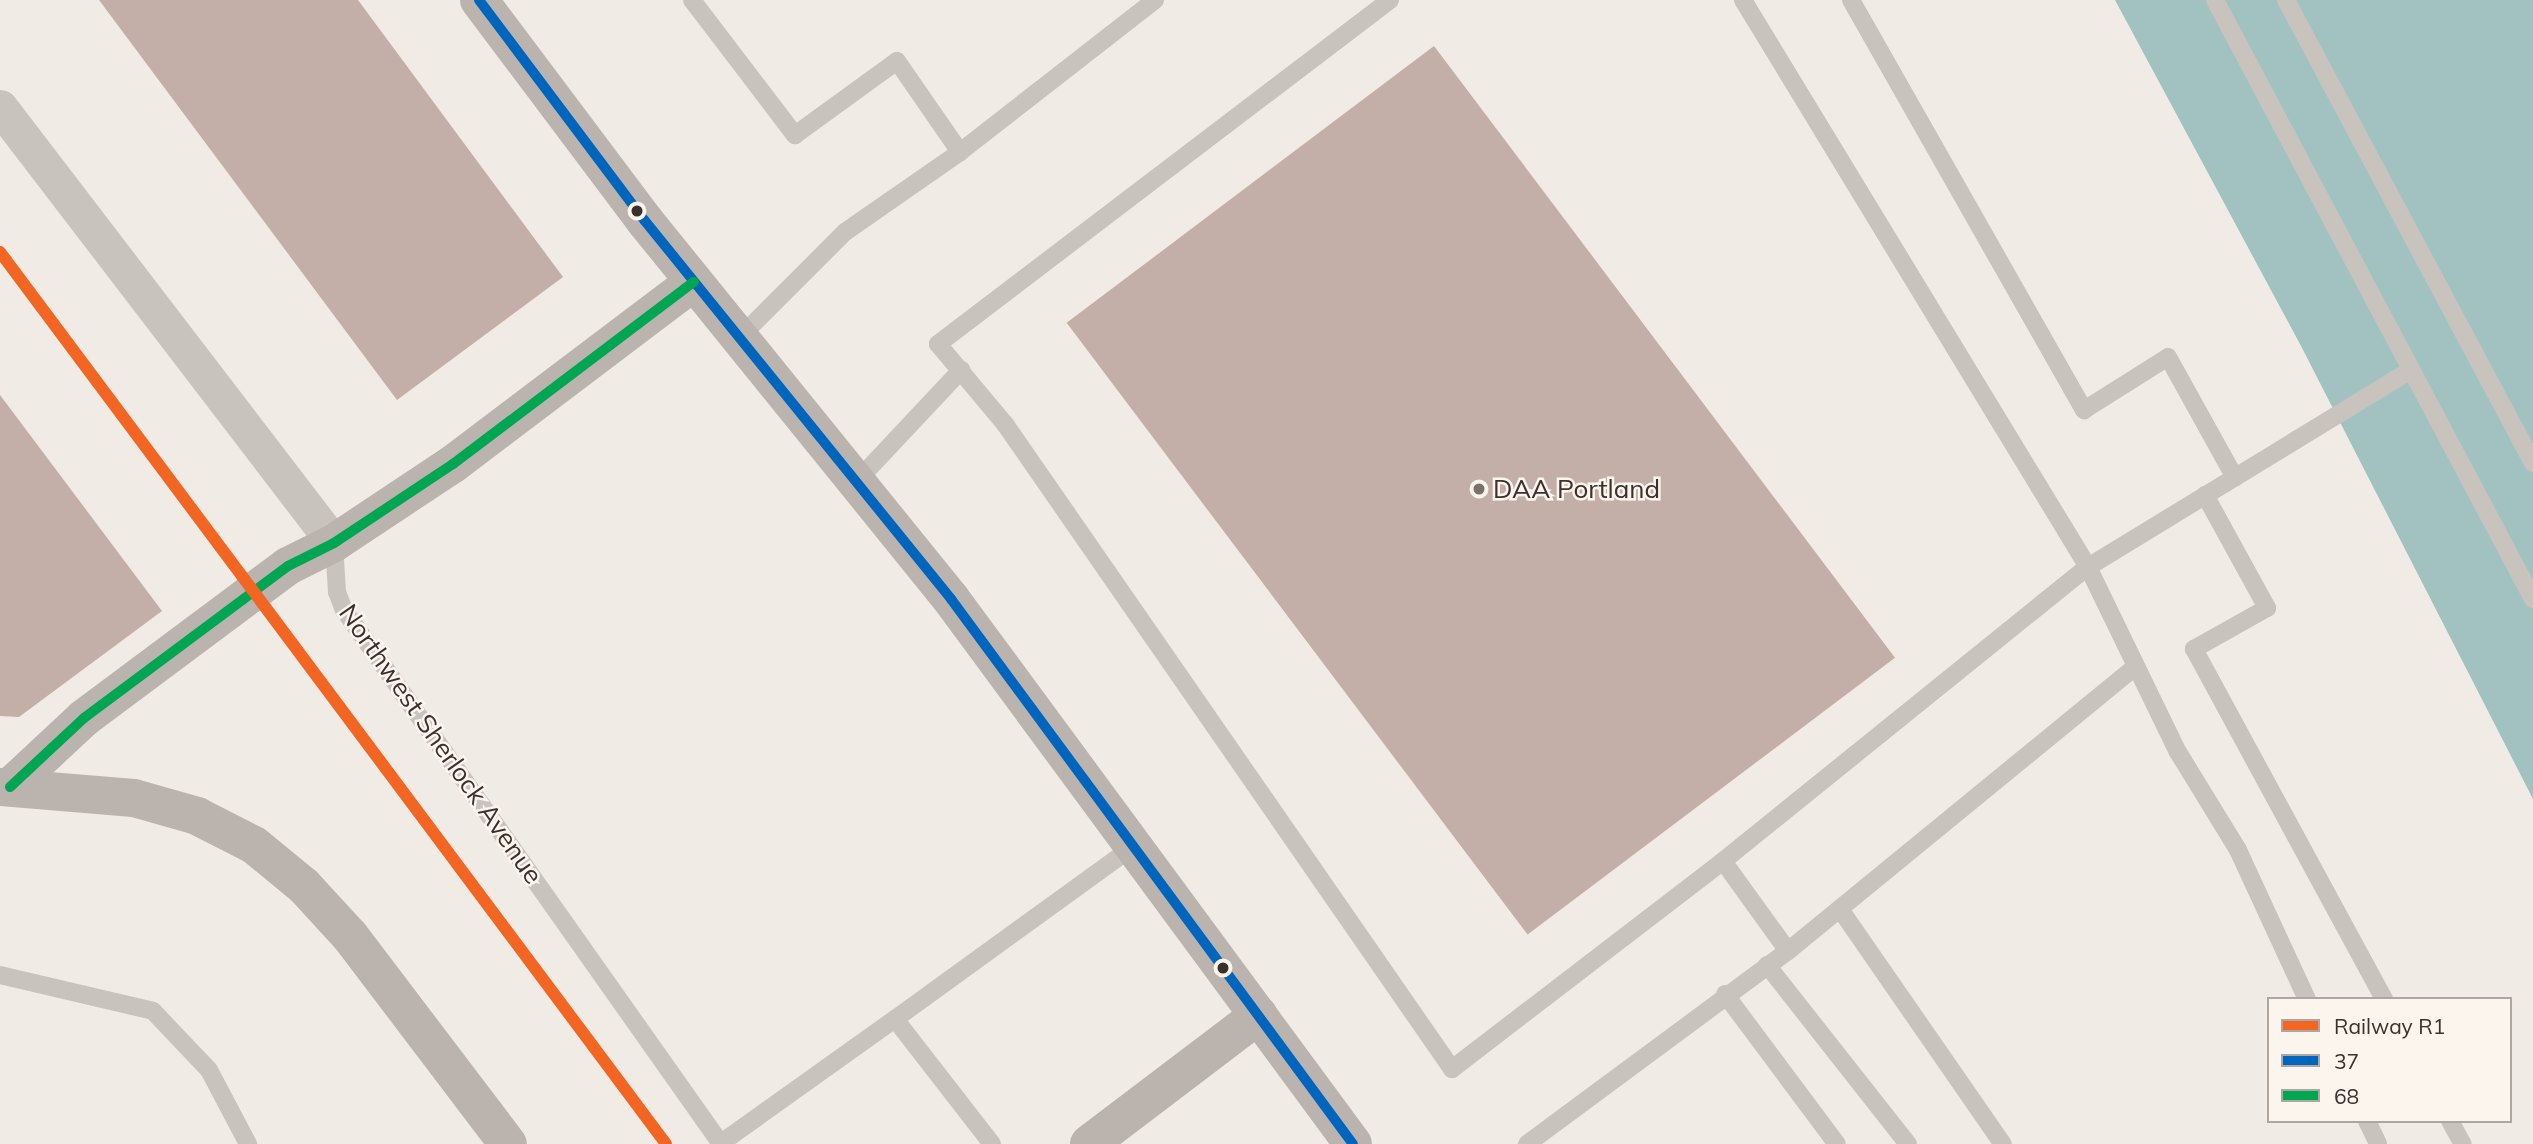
<!DOCTYPE html>
<style>
body{margin:0}
#map{position:relative;width:2533px;height:1144px;overflow:hidden;background:#f0ebe5;font-family:Mulish,sans-serif}
div>[style]{position:absolute}
.water>*{inset:0;background:#a1c2c1}
.building>*{inset:0;background:#c3afa7;transform-origin:0 0}
.lane>*{height:18px;margin:-9px;padding:0 9px;transform-origin:9px;border-radius:9px;background:#c9c3be}
.street>*{height:35px;margin:-17.5px;padding:0 17.5px;transform-origin:17.5px;border-radius:17.5px;background:#c9c3be}
.secondary>*{height:38px;margin:-19px;padding:0 19px;transform-origin:19px;border-radius:19px;background:#bab3ae}
.bus-1>*{height:10px;margin:-5px;padding:0 5px;transform-origin:5px;border-radius:5px;background:#0065bd}
.bus-2>*{height:10px;margin:-5px;padding:0 5px;transform-origin:5px;border-radius:5px;background:#00a651}
.rail-1>*{height:12px;margin:-6px;padding:0 6px;transform-origin:6px;border-radius:6px;background:#f26522}
.dots>*{width:19px;height:19px;translate:-50% -50%;box-sizing:border-box;border:4px solid #fbf5ee;border-radius:50%}
span{translate:-50% -50%;white-space:nowrap;text-align:center;line-height:1.15;-webkit-text-stroke:5px #fbf5ee;paint-order:stroke}
.poi-label{font-size:26px;color:#3b302b}
.left{translate:0 -50%;text-align:left}
.street-label{font-size:26px;color:#3b302b}
.legend{position:absolute;left:2267px;top:997px;width:245px;height:126px;box-sizing:border-box;background:#fbf5ee;border:2px solid #aea6a0;margin:0;padding:9px 12px;list-style:none;font-size:21px;color:#3b302b}
.legend li{display:flex;align-items:center;gap:14px;height:35px}
.legend b{width:35px;border:2px solid #aea6a0}
</style>
<div id="map">
<div class="water">
<i style="clip-path:polygon(2115px 0,2533px 0,2533px 799px,2301px 346px)"></i>
</div>
<div class="building">
<i style="clip-path:polygon(99px 0,358px 0,563px 277px,397px 400px)"></i>
<i style="left:1434px;top:46px;width:766px;height:460px;rotate:53deg"></i>
<i style="clip-path:polygon(0 395px,162px 611px,19px 717px,0 716px)"></i>
</div>
<div class="lane">
<i style="left:692px;top:0;width:170px;rotate:52.7deg"></i>
<i style="left:795px;top:135px;width:126px;rotate:-36deg"></i>
<i style="left:897px;top:61px;width:111px;rotate:55.3deg"></i>
<i style="left:1390px;top:0;width:568px;rotate:142.73deg"></i>
<i style="left:938px;top:344px;width:104px;rotate:50.1deg"></i>
<i style="left:1005px;top:424px;width:785px;rotate:55.28deg"></i>
<i style="left:1452px;top:1069px;width:342px;rotate:-37.5deg"></i>
<i style="left:1723px;top:861px;width:111px;rotate:54.2deg"></i>
<i style="left:1743px;top:0;width:664px;rotate:58.68deg"></i>
<i style="left:2088px;top:567px;width:206px;rotate:64.1deg"></i>
<i style="left:2178px;top:752px;width:115px;rotate:58.5deg"></i>
<i style="left:2238px;top:850px;width:164px;rotate:65.2deg"></i>
<i style="left:1851px;top:0;width:472px;rotate:60.4deg"></i>
<i style="left:2084px;top:410px;width:99px;rotate:-32.2deg"></i>
<i style="left:2168px;top:357px;width:138px;rotate:61deg"></i>
<i style="left:2215px;top:0;width:678px;rotate:62.04deg"></i>
<i style="left:2286px;top:0;width:525px;rotate:61.92deg"></i>
<i style="left:739px;top:338px;width:150px;rotate:-45deg"></i>
<i style="left:845px;top:232px;width:140px;rotate:-34.8deg"></i>
<i style="left:960px;top:152px;width:247px;rotate:-37.9deg"></i>
<i style="left:856px;top:482px;width:154px;rotate:-46.8deg"></i>
<i style="left:2205px;top:495px;width:129px;rotate:61.2deg"></i>
<i style="left:2267px;top:608px;width:84px;rotate:150.7deg"></i>
<i style="left:2194px;top:649px;width:398px;rotate:61.5deg"></i>
<i style="left:334px;top:543px;width:49px;rotate:86.5deg"></i>
<i style="left:337px;top:592px;width:19px;rotate:69deg"></i>
<i style="left:344px;top:610px;width:654px;rotate:54.78deg"></i>
<i style="left:1723px;top:861px;width:469px;rotate:-38.9deg"></i>
<i style="left:2088px;top:567px;width:378px;rotate:-31.4deg"></i>
<i style="left:1840px;top:909px;width:286px;rotate:55.3deg"></i>
<i style="left:1767px;top:965px;width:228px;rotate:51.8deg"></i>
<i style="left:0;top:975px;width:157px;rotate:13.2deg"></i>
<i style="left:153px;top:1011px;width:81px;rotate:46.5deg"></i>
<i style="left:209px;top:1070px;width:84px;rotate:62.2deg"></i>
<i style="left:1725px;top:994px;width:187px;rotate:53.3deg"></i>
<i style="left:895px;top:1019px;width:295px;rotate:-35.9deg"></i>
<i style="left:2367px;top:1121px;width:25px;rotate:64deg"></i>
<i style="left:2450px;top:1121px;width:26px;rotate:61deg"></i>
<i style="left:721px;top:1143px;width:214px;rotate:-35.5deg"></i>
<i style="left:895px;top:1019px;width:158px;rotate:52.2deg"></i>
<i style="left:1527px;top:1144px;width:325px;rotate:-36.5deg"></i>
<i style="left:1788px;top:951px;width:447px;rotate:-39.3deg"></i>
</div>
<div class="street">
<i style="left:0;top:107px;width:549px;rotate:52.55deg"></i>
</div>
<div class="secondary">
<i style="left:479px;top:0;width:276px;rotate:53.1deg"></i>
<i style="left:645px;top:221px;width:486px;rotate:51deg"></i>
<i style="left:951px;top:599px;width:677px;rotate:53.59deg"></i>
<i style="left:0;top:787px;width:134px;rotate:4.7deg"></i>
<i style="left:134px;top:798px;width:66px;rotate:15.9deg"></i>
<i style="left:197px;top:816px;width:64px;rotate:27deg"></i>
<i style="left:254px;top:845px;width:65px;rotate:39.4deg"></i>
<i style="left:304px;top:886px;width:68px;rotate:47.4deg"></i>
<i style="left:350px;top:936px;width:261px;rotate:52.8deg"></i>
<i style="left:10px;top:787px;width:101px;rotate:-43deg"></i>
<i style="left:84px;top:718px;width:254px;rotate:-36.7deg"></i>
<i style="left:288px;top:566px;width:51px;rotate:-26.6deg"></i>
<i style="left:334px;top:543px;width:143px;rotate:-33.6deg"></i>
<i style="left:453px;top:464px;width:302px;rotate:-37.1deg"></i>
<i style="left:1089px;top:1144px;width:213px;rotate:-37.2deg"></i>
</div>
<div class="bus-1">
<i style="left:479px;top:0;width:276px;rotate:53.1deg"></i>
<i style="left:645px;top:221px;width:486px;rotate:51deg"></i>
<i style="left:951px;top:599px;width:677px;rotate:53.59deg"></i>
</div>
<div class="bus-2">
<i style="left:10px;top:787px;width:101px;rotate:-43deg"></i>
<i style="left:84px;top:718px;width:254px;rotate:-36.7deg"></i>
<i style="left:288px;top:566px;width:51px;rotate:-26.6deg"></i>
<i style="left:334px;top:543px;width:143px;rotate:-33.6deg"></i>
<i style="left:453px;top:464px;width:302px;rotate:-37.1deg"></i>
</div>
<div class="rail-1">
<i style="left:0;top:252px;width:1113px;rotate:53.25deg"></i>
</div>
<div class="dots">
<i style="left:637px;top:211px;background:#3b302b"></i>
<i style="left:1479px;top:489px;background:#7a716c"></i>
<i style="left:1223px;top:968px;background:#3b302b"></i>
</div>
<div class="poi-label">
<span class="left" style="left:1493px;top:489px">DAA Portland</span>
</div>
<div class="street-label">
<span style="left:441px;top:744px;rotate:55deg">Northwest Sherlock Avenue</span>
</div>
<ul class="legend">
<li><b style="height:9px;background:#f26522"></b>Railway R1</li>
<li><b style="height:9px;background:#0065bd"></b>37</li>
<li><b style="height:9px;background:#00a651"></b>68</li>
</ul>
</div>
